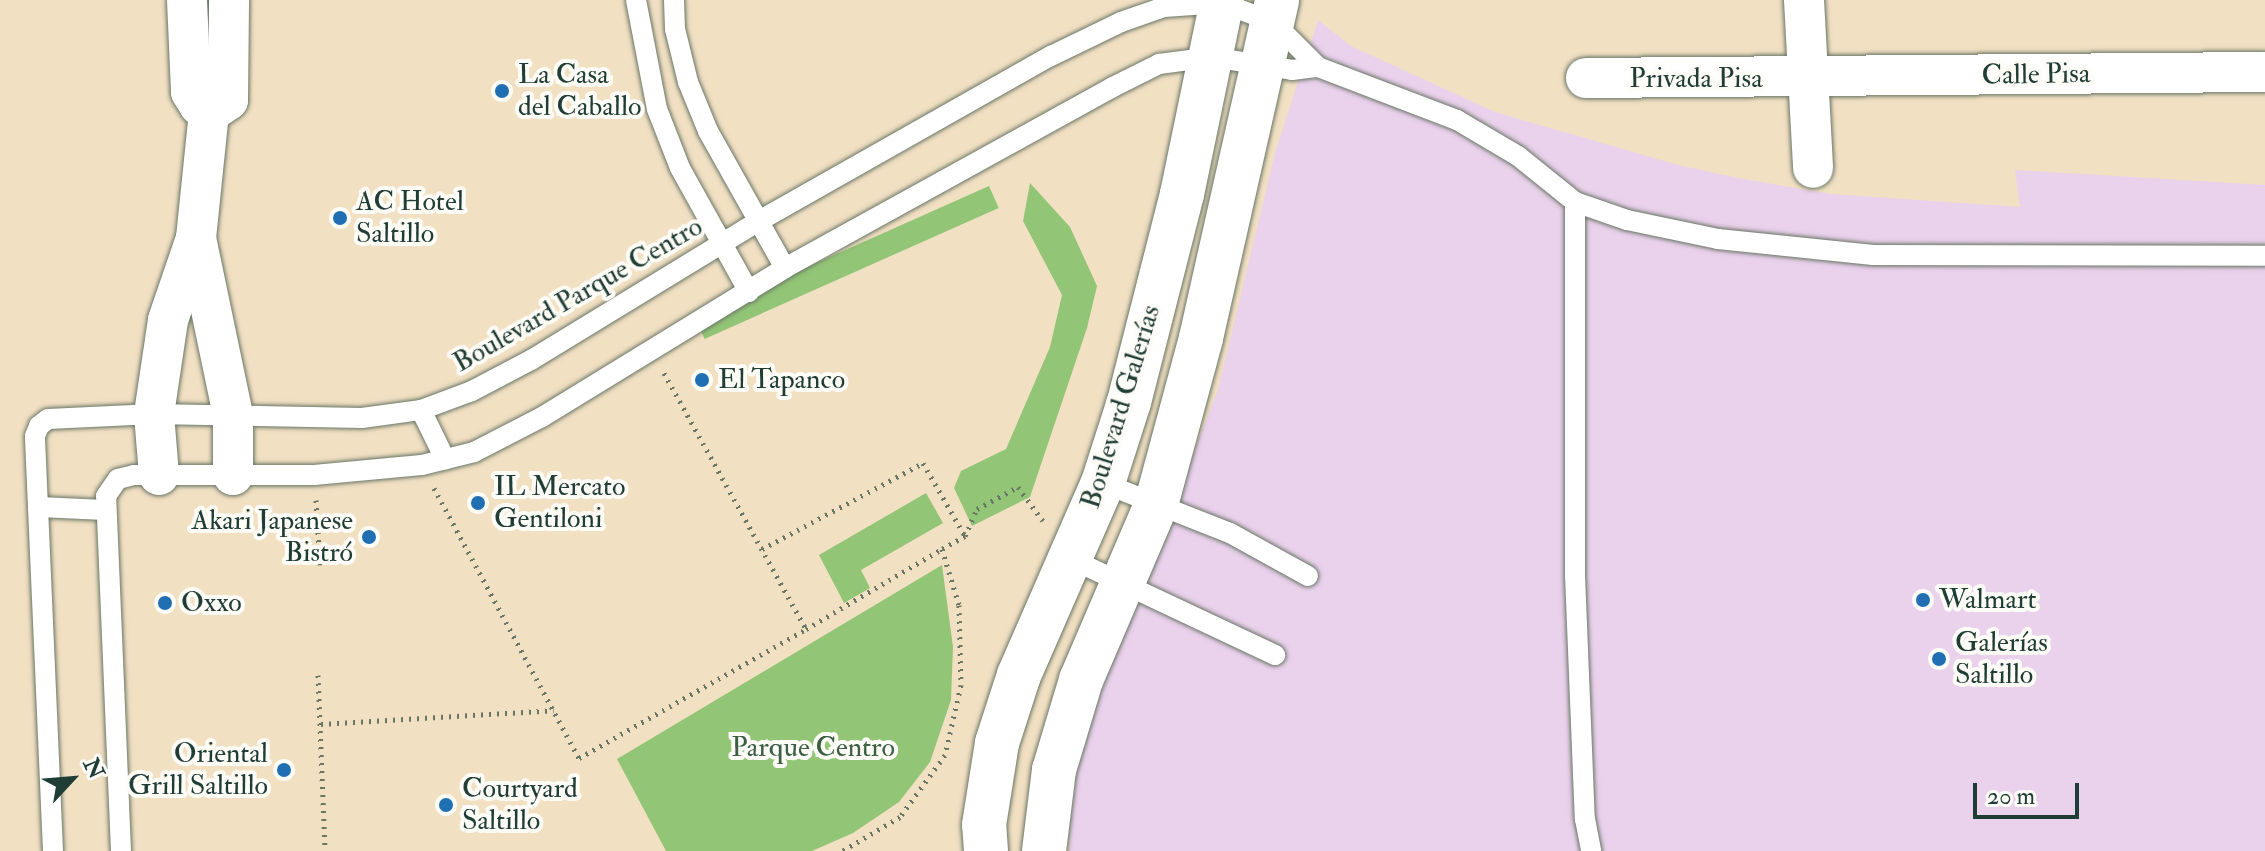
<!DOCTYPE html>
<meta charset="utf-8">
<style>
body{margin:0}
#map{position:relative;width:2265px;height:851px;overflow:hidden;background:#f2e0c3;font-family:"IM FELL Double Pica",serif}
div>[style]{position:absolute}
.built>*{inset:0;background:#ead1ec}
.green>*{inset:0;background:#92c576;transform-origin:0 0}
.path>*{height:5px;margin-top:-2.5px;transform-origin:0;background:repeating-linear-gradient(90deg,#697666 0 2px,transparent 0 8px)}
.roads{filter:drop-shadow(0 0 2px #697666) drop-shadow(0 0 2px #697666)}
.service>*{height:20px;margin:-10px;padding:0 10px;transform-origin:10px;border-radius:10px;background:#fff}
.minor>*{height:40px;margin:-20px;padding:0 20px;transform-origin:20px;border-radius:20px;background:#fff}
.tertiary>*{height:44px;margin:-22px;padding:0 22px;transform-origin:22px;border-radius:22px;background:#fff}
.dots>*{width:22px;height:22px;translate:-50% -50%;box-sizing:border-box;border:4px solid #fdfcf7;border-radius:50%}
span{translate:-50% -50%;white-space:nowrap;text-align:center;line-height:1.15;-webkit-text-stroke:8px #fdfcf7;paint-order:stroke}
.poi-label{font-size:28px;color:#1f3d34}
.left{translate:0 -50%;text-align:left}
.right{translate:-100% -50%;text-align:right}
.street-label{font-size:28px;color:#1f3d34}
.park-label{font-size:28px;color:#3c5f44}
.north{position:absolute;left:32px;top:739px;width:80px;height:80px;-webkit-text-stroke:6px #fdfcf7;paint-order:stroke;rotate:64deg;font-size:22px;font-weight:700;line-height:32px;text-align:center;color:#1f3d34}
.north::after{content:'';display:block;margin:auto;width:28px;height:36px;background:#1f3d34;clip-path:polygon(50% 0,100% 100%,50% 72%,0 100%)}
.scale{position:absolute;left:1973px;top:783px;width:106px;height:36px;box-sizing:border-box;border:4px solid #1f3d34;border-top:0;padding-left:10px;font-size:24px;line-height:28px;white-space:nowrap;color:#1f3d34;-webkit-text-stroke:6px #fdfcf7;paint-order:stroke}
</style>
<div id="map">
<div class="built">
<i style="clip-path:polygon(1318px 20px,1351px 46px,1495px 112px,1678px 165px,1738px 178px,1831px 194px,2020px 207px,2015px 170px,2265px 185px,2265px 851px,1069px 851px,1070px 810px,1080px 755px,1094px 707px,1218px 390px,1275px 153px)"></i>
</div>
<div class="green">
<i style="clip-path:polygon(1030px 183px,1070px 227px,1097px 286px,1087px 328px,1030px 497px,972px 526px,954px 488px,961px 471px,1006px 449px,1050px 347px,1062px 295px,1023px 221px)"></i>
<i style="left:989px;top:186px;width:24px;height:322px;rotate:66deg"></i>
<i style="clip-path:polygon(926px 493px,943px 523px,861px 570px,870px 588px,844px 603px,819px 555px)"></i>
<i style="clip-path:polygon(942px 565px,953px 647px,951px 700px,930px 762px,899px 802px,853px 833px,812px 851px,666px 851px,617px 759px)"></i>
</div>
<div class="path">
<i style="left:664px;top:373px;width:293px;rotate:61deg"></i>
<i style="left:806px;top:629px;width:158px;rotate:-30.5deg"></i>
<i style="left:942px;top:549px;width:59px;rotate:73.1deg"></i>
<i style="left:959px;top:605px;width:80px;rotate:88.6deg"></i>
<i style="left:961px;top:685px;width:72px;rotate:102.9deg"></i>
<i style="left:945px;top:755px;width:77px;rotate:126deg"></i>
<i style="left:900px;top:817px;width:67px;rotate:149.6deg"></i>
<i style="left:434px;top:488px;width:306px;rotate:61.8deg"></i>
<i style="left:579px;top:758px;width:261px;rotate:-29.6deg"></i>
<i style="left:316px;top:500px;width:65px;rotate:86.5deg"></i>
<i style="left:965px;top:536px;width:30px;rotate:-66deg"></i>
<i style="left:977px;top:509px;width:47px;rotate:-28.2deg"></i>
<i style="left:1018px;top:487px;width:42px;rotate:53.7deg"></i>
<i style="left:762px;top:549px;width:183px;rotate:-28.1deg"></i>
<i style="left:923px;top:463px;width:84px;rotate:60.1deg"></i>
<i style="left:965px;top:536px;width:26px;rotate:151deg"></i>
<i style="left:318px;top:675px;width:176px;rotate:87.7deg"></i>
<i style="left:321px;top:724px;width:233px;rotate:-3.4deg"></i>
</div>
<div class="roads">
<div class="service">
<i style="left:636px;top:0;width:111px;rotate:79.1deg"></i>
<i style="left:657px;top:109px;width:63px;rotate:68.7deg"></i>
<i style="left:680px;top:168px;width:142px;rotate:60.9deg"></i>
<i style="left:674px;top:0;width:29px;rotate:88deg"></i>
<i style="left:675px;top:29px;width:55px;rotate:76.2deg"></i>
<i style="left:688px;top:82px;width:53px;rotate:67.8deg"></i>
<i style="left:708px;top:131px;width:157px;rotate:60.7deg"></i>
<i style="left:1575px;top:202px;width:55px;rotate:19.1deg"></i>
<i style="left:1627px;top:220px;width:93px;rotate:11.8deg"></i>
<i style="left:1718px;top:239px;width:156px;rotate:5.9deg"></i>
<i style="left:1873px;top:255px;width:392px;rotate:0.1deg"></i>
<i style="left:421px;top:410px;width:55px;rotate:63.9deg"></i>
<i style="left:1103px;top:483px;width:136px;rotate:21.5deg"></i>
<i style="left:1230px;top:533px;width:89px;rotate:28.9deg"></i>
<i style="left:38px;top:507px;width:68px;rotate:2.5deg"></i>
<i style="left:1069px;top:558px;width:228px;rotate:25.2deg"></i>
<i style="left:53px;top:851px;width:415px;rotate:-92.5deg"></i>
<i style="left:35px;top:436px;width:11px;rotate:-68deg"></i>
<i style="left:39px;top:426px;width:11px;rotate:-38deg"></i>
<i style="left:48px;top:419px;width:106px;rotate:-2.7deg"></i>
<i style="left:154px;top:414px;width:208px;rotate:1.1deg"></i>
<i style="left:362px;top:418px;width:60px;rotate:-7.7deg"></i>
<i style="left:421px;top:410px;width:54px;rotate:-20.4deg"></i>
<i style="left:472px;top:391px;width:67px;rotate:-27.7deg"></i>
<i style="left:531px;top:360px;width:265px;rotate:-31.4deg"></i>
<i style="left:757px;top:222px;width:338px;rotate:-29.5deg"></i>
<i style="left:1051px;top:56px;width:78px;rotate:-25.9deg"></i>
<i style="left:1121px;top:22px;width:46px;rotate:-19.2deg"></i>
<i style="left:1164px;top:7px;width:58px;rotate:-3.9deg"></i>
<i style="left:1222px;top:3px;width:54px;rotate:20.4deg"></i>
<i style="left:1273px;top:22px;width:64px;rotate:45deg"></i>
<i style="left:121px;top:851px;width:355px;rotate:-92.4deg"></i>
<i style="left:106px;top:496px;width:21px;rotate:-55deg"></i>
<i style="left:118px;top:479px;width:16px;rotate:-14deg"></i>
<i style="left:134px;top:475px;width:180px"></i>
<i style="left:314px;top:475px;width:108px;rotate:-5.3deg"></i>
<i style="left:422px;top:465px;width:54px;rotate:-14deg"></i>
<i style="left:474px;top:452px;width:76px;rotate:-27.2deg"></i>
<i style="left:542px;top:417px;width:285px;rotate:-31.5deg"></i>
<i style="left:785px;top:268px;width:372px;rotate:-28.9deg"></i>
<i style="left:1111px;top:88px;width:54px;rotate:-26.6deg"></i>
<i style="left:1159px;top:64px;width:53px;rotate:-7.5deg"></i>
<i style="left:1212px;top:57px;width:81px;rotate:9.2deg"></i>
<i style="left:1292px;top:70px;width:26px;rotate:-7deg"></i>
<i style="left:1318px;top:67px;width:149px;rotate:20.9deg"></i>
<i style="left:1457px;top:120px;width:71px;rotate:30.5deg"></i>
<i style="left:1518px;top:156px;width:73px;rotate:38.9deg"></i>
<i style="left:1575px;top:202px;width:373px;rotate:90deg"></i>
<i style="left:1575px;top:575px;width:244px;rotate:87.7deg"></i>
<i style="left:1585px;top:819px;width:33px;rotate:79deg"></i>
</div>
<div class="minor">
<i style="left:187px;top:0;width:92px;rotate:87.5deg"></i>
<i style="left:191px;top:92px;width:15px;rotate:58deg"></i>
<i style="left:199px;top:105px;width:13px;rotate:39deg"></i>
<i style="left:209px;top:113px;width:23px;rotate:-34deg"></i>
<i style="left:228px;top:100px;width:100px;rotate:-89.4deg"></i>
<i style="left:1804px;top:0;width:168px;rotate:86.9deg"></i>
<i style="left:1586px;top:78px;width:679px;rotate:-0.51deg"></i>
<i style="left:196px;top:238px;width:181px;rotate:78.2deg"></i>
<i style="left:233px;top:415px;width:60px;rotate:90deg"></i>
<i style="left:159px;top:475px;width:61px;rotate:-94.7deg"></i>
<i style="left:154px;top:414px;width:95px;rotate:-81.5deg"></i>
<i style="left:168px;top:320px;width:87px;rotate:-71.1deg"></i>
<i style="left:196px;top:238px;width:126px;rotate:-84.1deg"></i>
</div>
<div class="tertiary">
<i style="left:986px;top:851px;width:26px;rotate:-94deg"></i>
<i style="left:984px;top:825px;width:83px;rotate:-81deg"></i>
<i style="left:997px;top:743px;width:71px;rotate:-72.1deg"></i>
<i style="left:1019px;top:675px;width:210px;rotate:-66.4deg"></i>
<i style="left:1103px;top:483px;width:85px;rotate:-72.2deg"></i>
<i style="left:1129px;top:402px;width:215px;rotate:-75.7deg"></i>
<i style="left:1182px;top:194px;width:198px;rotate:-78.3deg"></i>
<i style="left:1044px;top:851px;width:82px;rotate:-83deg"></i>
<i style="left:1054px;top:770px;width:94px;rotate:-73.3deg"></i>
<i style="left:1081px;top:680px;width:190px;rotate:-66.8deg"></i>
<i style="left:1156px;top:505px;width:173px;rotate:-74.9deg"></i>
<i style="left:1201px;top:338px;width:346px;rotate:-77.3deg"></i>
</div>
</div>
<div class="dots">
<i style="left:502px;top:91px;background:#1f6fb2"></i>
<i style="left:340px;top:218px;background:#1f6fb2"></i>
<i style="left:702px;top:380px;background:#1f6fb2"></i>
<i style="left:478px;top:503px;background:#1f6fb2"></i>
<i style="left:369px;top:537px;background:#1f6fb2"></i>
<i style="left:1923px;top:600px;background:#1f6fb2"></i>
<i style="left:165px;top:603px;background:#1f6fb2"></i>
<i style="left:1939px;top:659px;background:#1f6fb2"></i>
<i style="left:284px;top:770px;background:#1f6fb2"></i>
<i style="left:446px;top:805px;background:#1f6fb2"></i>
</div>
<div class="poi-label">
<span class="left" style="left:518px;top:91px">La Casa<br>del Caballo</span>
<span class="left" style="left:356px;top:218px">AC Hotel<br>Saltillo</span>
<span class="left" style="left:718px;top:380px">El Tapanco</span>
<span class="left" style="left:494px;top:503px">IL Mercato<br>Gentiloni</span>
<span class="right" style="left:353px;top:537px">Akari Japanese<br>Bistró</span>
<span class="left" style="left:1939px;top:600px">Walmart</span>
<span class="left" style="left:181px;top:603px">Oxxo</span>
<span class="left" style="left:1955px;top:659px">Galerías<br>Saltillo</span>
<span class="right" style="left:268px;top:770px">Oriental<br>Grill Saltillo</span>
<span class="left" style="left:462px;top:805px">Courtyard<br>Saltillo</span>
</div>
<div class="street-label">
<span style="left:2036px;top:75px;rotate:-1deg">Calle Pisa</span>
<span style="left:1696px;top:79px">Privada Pisa</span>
<span style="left:578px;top:295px;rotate:-30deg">Boulevard Parque Centro</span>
<span style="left:1121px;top:407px;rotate:-73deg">Boulevard Galerías</span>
</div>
<div class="park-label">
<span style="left:813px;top:748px">Parque Centro</span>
</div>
<div class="north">N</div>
<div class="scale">20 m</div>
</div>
